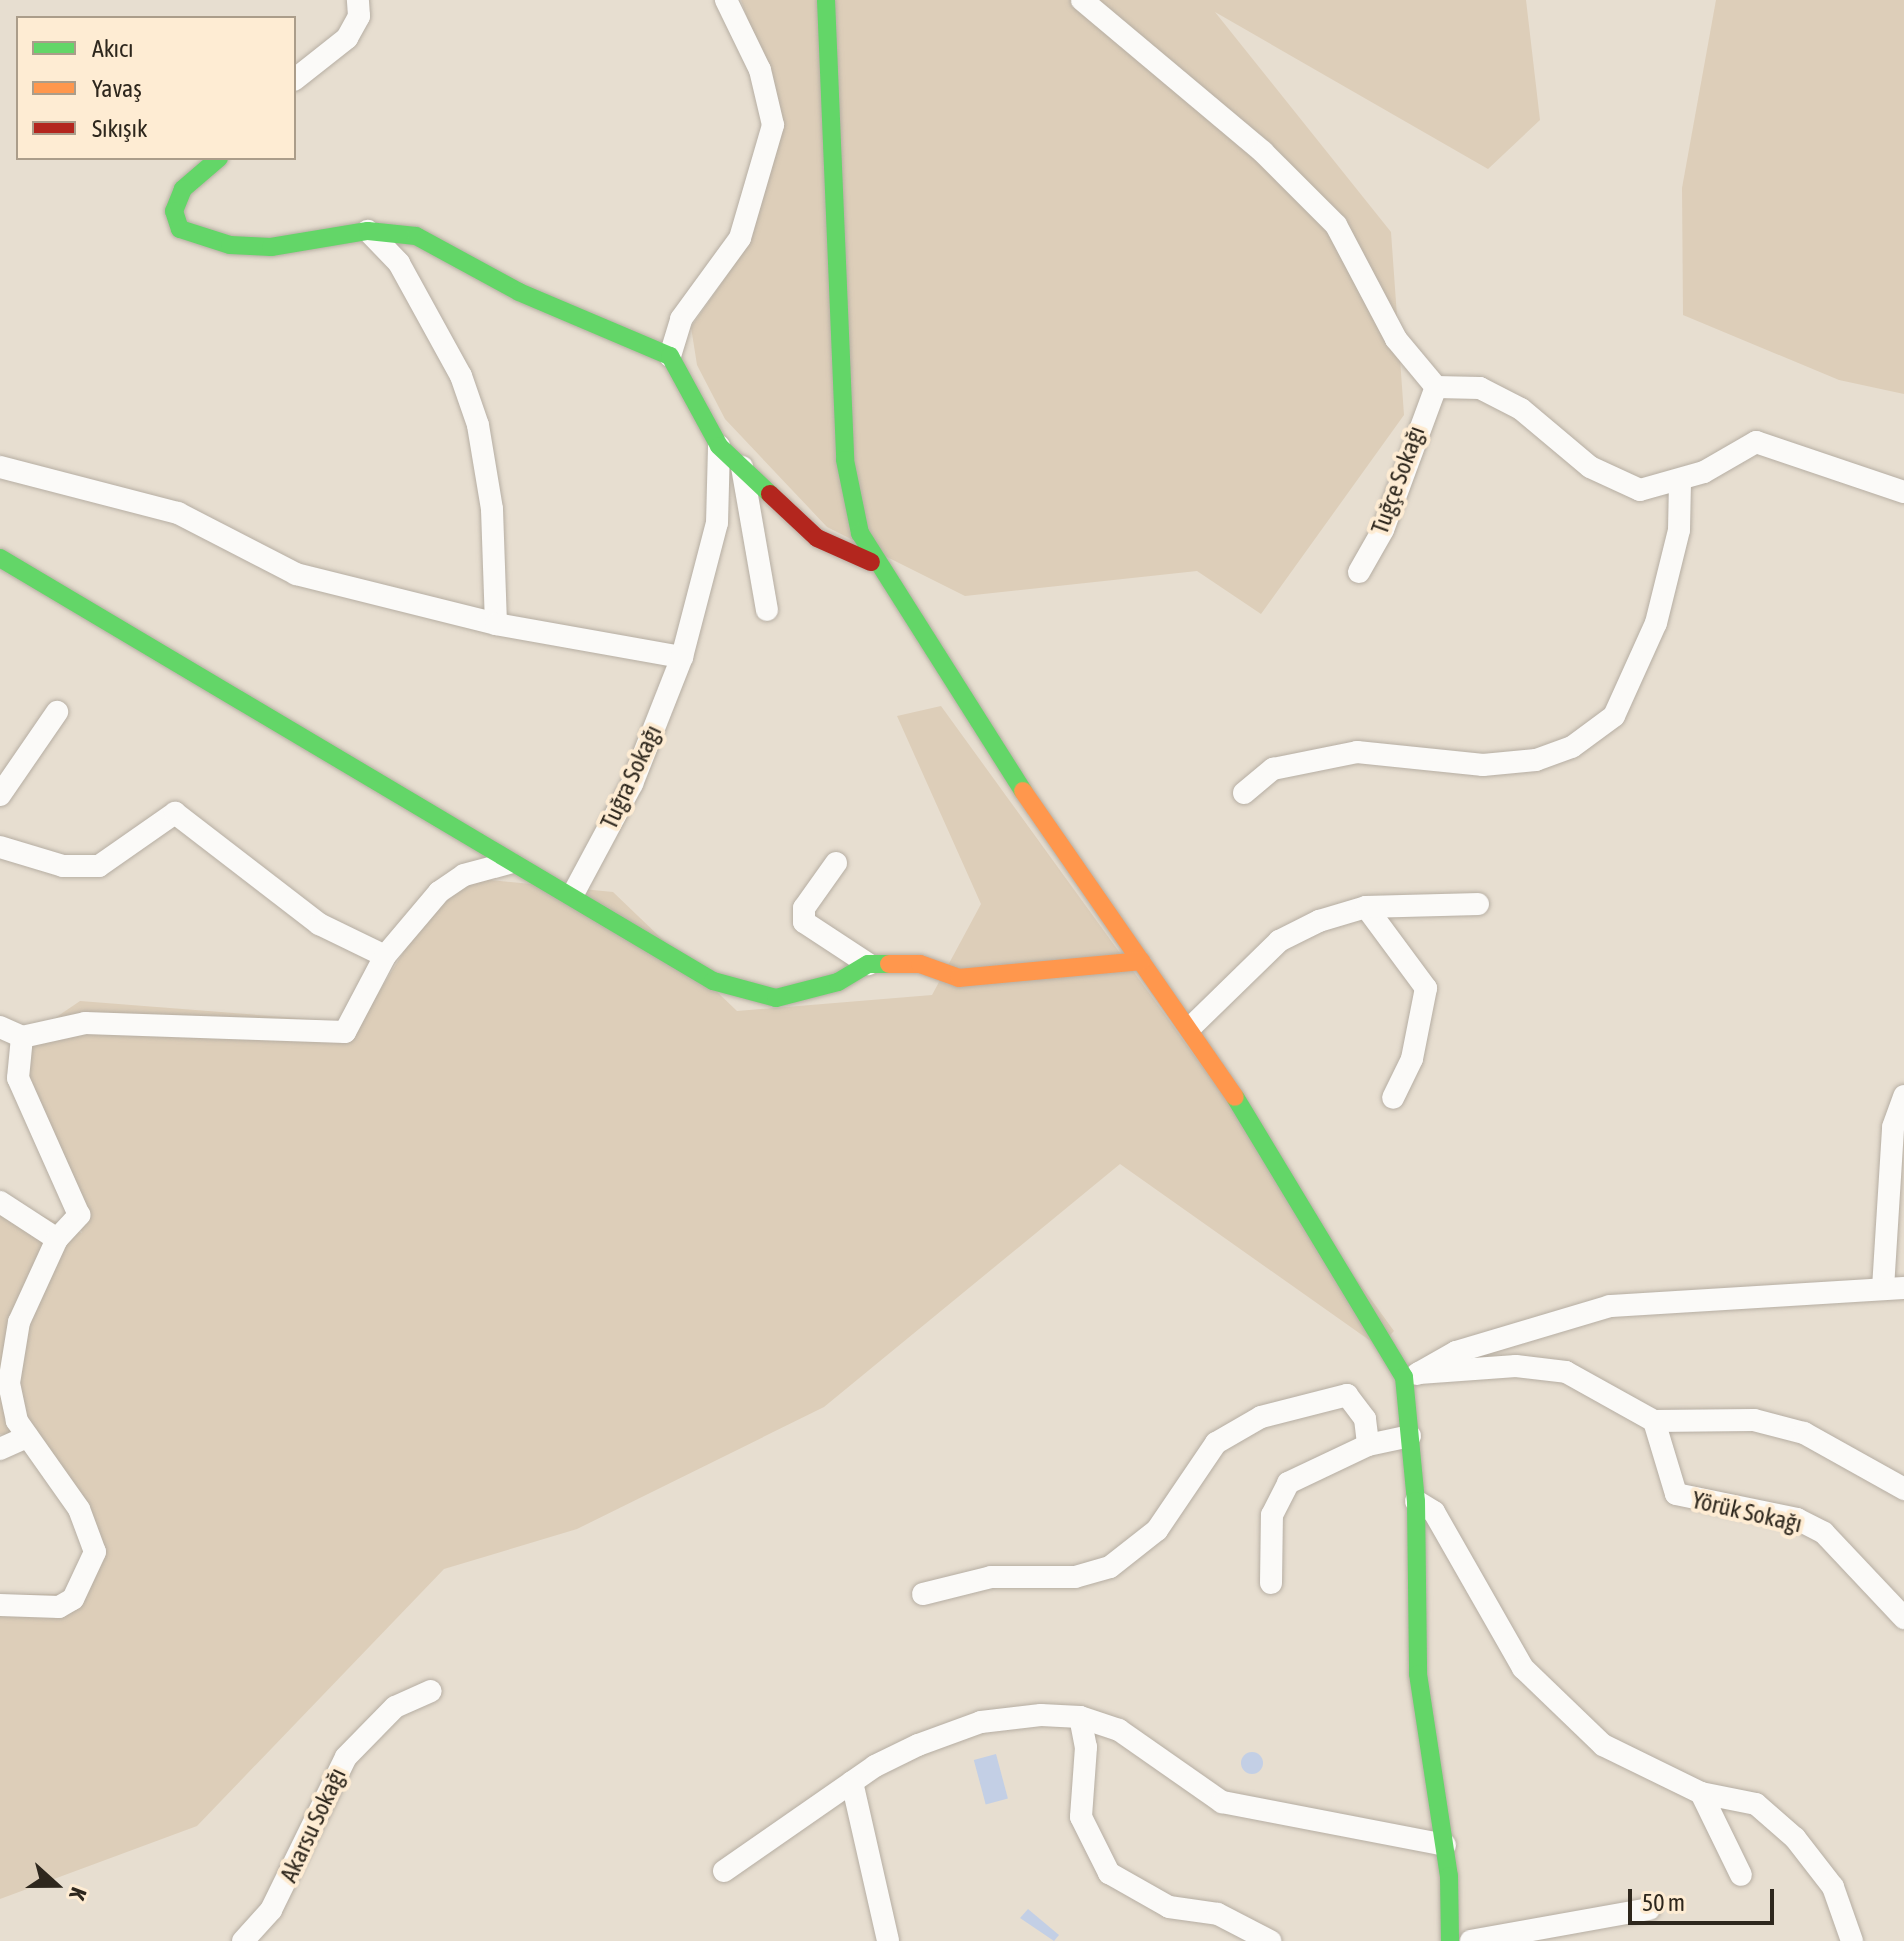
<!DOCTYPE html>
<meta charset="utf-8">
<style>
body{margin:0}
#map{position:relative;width:1904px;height:1941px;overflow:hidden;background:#e7ded0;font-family:"Asap Condensed",sans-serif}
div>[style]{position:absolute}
.green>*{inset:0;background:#ddceb9}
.water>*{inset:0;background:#c3cfe5;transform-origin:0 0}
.round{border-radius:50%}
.roads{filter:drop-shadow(0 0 2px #b6aea3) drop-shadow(0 0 2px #b6aea3)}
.street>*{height:22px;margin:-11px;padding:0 11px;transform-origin:11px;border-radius:11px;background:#fbfaf8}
.fast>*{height:18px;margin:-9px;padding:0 9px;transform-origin:9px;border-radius:9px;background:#63d668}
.slow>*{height:18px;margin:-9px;padding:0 9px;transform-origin:9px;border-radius:9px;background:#ff974d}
.jam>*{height:18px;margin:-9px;padding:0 9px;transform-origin:9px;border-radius:9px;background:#b3261e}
span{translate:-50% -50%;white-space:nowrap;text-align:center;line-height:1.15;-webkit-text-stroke:8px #feecd3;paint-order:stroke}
.street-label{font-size:24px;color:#2e271d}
.legend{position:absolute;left:16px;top:16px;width:280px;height:144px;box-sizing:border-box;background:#feecd3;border:2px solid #ab9d8a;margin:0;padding:10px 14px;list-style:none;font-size:24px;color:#2e271d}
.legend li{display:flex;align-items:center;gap:16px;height:40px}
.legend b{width:40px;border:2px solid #ab9d8a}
.north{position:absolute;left:16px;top:1845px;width:80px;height:80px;-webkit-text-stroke:6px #feecd3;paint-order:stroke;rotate:111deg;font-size:22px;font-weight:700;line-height:32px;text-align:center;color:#2e271d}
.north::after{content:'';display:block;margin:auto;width:28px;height:36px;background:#2e271d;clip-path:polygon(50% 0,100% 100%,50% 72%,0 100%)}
.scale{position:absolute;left:1628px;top:1889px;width:146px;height:36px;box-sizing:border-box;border:4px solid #2e271d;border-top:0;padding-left:10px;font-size:24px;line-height:28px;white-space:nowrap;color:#2e271d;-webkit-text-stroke:6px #feecd3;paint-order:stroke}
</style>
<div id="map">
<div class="green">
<i style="clip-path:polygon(741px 0,1526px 0,1540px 120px,1488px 169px,1215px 12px,1391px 232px,1404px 415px,1261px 614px,1197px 571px,965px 596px,827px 527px,725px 419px,697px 365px,691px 327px,751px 241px,783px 124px)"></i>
<i style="clip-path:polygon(1716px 0,1904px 0,1904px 394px,1839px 380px,1683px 315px,1682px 188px)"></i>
<i style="clip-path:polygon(941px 706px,1394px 1331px,1379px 1347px,1120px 1164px,824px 1407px,577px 1529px,444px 1569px,197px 1826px,0 1899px,0 1594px,76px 1594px,87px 1530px,45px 1442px,0 1434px,0 1197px,82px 1233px,17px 1044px,80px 1001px,360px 1023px,450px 876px,613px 892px,737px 1011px,932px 995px,981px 904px,897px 716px)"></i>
</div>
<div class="water">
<i class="round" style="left:1241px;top:1752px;width:22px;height:22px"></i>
<i style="left:996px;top:1754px;width:46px;height:23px;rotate:75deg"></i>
<i style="clip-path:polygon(1028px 1909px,1059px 1935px,1054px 1941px,1020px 1918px)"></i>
</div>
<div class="roads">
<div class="street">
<i style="left:1082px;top:0;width:236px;rotate:40deg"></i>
<i style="left:1263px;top:152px;width:103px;rotate:45deg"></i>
<i style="left:1336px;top:225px;width:129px;rotate:62.2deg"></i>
<i style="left:1396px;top:339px;width:62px;rotate:50.2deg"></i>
<i style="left:294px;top:80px;width:68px;rotate:-38.4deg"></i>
<i style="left:347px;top:38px;width:25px;rotate:-61deg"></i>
<i style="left:359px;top:16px;width:16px;rotate:-94deg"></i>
<i style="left:670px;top:356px;width:39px;rotate:-73deg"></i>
<i style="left:681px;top:319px;width:100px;rotate:-53.9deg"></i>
<i style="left:740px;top:238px;width:118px;rotate:-73.7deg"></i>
<i style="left:773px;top:125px;width:57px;rotate:-103.3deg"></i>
<i style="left:760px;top:70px;width:78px;rotate:-115.9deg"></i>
<i style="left:1436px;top:387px;width:44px;rotate:1.3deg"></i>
<i style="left:1480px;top:388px;width:46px;rotate:27.1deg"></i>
<i style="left:1521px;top:409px;width:90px;rotate:40deg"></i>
<i style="left:1590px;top:467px;width:55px;rotate:24.7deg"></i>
<i style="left:1640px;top:490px;width:66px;rotate:-15.7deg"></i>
<i style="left:1704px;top:472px;width:60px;rotate:-30deg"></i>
<i style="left:1756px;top:442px;width:156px;rotate:18.7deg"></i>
<i style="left:0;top:467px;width:184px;rotate:14.5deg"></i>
<i style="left:178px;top:513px;width:133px;rotate:27.3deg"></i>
<i style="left:296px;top:574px;width:206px;rotate:14deg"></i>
<i style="left:496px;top:624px;width:115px;rotate:-92deg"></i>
<i style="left:492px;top:509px;width:85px;rotate:-99.5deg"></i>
<i style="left:478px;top:425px;width:52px;rotate:-109.1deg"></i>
<i style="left:461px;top:376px;width:129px;rotate:-118.8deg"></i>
<i style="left:399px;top:263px;width:45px;rotate:-134.1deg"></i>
<i style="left:742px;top:467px;width:145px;rotate:80.1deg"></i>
<i style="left:1359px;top:572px;width:48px;rotate:-60.3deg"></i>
<i style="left:1383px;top:530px;width:153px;rotate:-69.7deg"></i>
<i style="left:496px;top:624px;width:189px;rotate:10.1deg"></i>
<i style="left:1244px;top:793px;width:38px;rotate:-40deg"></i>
<i style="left:1273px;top:769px;width:86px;rotate:-11.4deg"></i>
<i style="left:1357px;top:752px;width:127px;rotate:5.9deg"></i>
<i style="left:1483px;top:765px;width:53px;rotate:-5.4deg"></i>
<i style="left:1536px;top:760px;width:38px;rotate:-20deg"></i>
<i style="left:1572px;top:747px;width:52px;rotate:-36.4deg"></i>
<i style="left:1614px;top:716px;width:102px;rotate:-65.7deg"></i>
<i style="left:1656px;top:623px;width:96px;rotate:-76.1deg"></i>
<i style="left:1679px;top:530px;width:48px;rotate:-88.8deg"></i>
<i style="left:0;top:795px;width:101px;rotate:-55.5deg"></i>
<i style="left:0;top:847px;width:66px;rotate:16.8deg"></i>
<i style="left:63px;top:866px;width:36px"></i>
<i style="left:99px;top:866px;width:93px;rotate:-34.9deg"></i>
<i style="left:175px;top:813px;width:182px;rotate:37.6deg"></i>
<i style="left:319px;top:924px;width:73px;rotate:25.9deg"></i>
<i style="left:836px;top:863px;width:55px;rotate:125.4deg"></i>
<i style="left:804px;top:908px;width:14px;rotate:90deg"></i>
<i style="left:804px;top:922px;width:77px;rotate:33.3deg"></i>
<i style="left:573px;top:894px;width:125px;rotate:-61.8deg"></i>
<i style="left:632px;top:784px;width:136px;rotate:-68.5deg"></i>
<i style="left:682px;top:657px;width:138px;rotate:-75.4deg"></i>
<i style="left:717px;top:523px;width:77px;rotate:-88.5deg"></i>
<i style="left:1366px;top:907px;width:101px;rotate:53.5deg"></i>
<i style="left:1426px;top:988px;width:72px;rotate:101.2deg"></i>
<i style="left:1412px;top:1059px;width:43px;rotate:116deg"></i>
<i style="left:1192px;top:1026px;width:122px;rotate:-44.3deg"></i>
<i style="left:1279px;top:941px;width:45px;rotate:-26.6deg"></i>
<i style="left:1319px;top:921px;width:49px;rotate:-16.6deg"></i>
<i style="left:1366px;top:907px;width:112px;rotate:-1.5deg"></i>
<i style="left:0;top:1027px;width:24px;rotate:24deg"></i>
<i style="left:22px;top:1037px;width:65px;rotate:-12.5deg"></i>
<i style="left:85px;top:1023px;width:260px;rotate:2deg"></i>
<i style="left:345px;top:1032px;width:86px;rotate:-62.2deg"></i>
<i style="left:385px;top:956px;width:84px;rotate:-49.8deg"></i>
<i style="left:439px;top:892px;width:30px;rotate:-34deg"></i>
<i style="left:464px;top:875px;width:47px;rotate:-14.9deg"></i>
<i style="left:0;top:1202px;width:68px;rotate:33deg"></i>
<i style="left:1883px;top:1288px;width:161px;rotate:-86.4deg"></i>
<i style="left:1893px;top:1127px;width:33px;rotate:-70deg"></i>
<i style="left:1419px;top:1373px;width:97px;rotate:-4.1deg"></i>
<i style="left:1516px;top:1366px;width:50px;rotate:6.8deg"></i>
<i style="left:1566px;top:1372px;width:101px;rotate:29.1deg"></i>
<i style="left:1654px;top:1421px;width:100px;rotate:-0.6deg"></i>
<i style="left:1754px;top:1420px;width:52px;rotate:14.6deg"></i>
<i style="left:1804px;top:1433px;width:115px;rotate:29.2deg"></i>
<i style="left:1417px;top:1374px;width:45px;rotate:-29.4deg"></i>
<i style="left:1456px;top:1352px;width:161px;rotate:-16.6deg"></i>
<i style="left:1610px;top:1306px;width:295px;rotate:-3.5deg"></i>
<i style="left:1654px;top:1421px;width:76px;rotate:73.2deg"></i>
<i style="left:1676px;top:1494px;width:124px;rotate:11.7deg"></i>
<i style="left:1797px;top:1519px;width:30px;rotate:27deg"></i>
<i style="left:1824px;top:1533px;width:117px;rotate:46.7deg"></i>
<i style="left:0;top:1449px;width:30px;rotate:-24deg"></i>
<i style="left:1416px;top:1501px;width:21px;rotate:31deg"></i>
<i style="left:1434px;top:1512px;width:180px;rotate:60.3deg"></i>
<i style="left:1523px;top:1668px;width:111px;rotate:43.9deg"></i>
<i style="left:1603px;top:1745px;width:109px;rotate:26.1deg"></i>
<i style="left:1701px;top:1793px;width:91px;rotate:64deg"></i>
<i style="left:1271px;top:1583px;width:68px;rotate:-89.2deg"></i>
<i style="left:1272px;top:1515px;width:36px;rotate:-63deg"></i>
<i style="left:1288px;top:1483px;width:89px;rotate:-25.4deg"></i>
<i style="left:1368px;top:1445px;width:43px;rotate:-12.1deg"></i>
<i style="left:923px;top:1594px;width:70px;rotate:-14deg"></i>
<i style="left:991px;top:1577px;width:84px"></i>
<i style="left:1075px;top:1577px;width:36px;rotate:-16deg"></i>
<i style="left:1110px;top:1567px;width:60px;rotate:-38.2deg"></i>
<i style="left:1157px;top:1530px;width:105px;rotate:-55.9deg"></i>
<i style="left:1216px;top:1443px;width:52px;rotate:-30deg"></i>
<i style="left:1261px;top:1417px;width:89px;rotate:-14.3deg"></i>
<i style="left:1347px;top:1395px;width:30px;rotate:53deg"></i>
<i style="left:1365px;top:1419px;width:26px;rotate:83deg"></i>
<i style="left:0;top:1605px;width:59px;rotate:1.9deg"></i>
<i style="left:59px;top:1607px;width:16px;rotate:-30deg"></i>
<i style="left:73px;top:1599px;width:52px;rotate:-64.9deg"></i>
<i style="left:95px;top:1552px;width:46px;rotate:-110.4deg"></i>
<i style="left:79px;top:1509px;width:108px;rotate:-125.2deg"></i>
<i style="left:17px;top:1421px;width:39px;rotate:-102deg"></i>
<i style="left:9px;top:1383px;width:62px;rotate:-80.7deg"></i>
<i style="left:19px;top:1322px;width:91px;rotate:-65.4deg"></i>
<i style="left:57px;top:1239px;width:33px;rotate:-47deg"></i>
<i style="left:79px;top:1215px;width:150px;rotate:-114deg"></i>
<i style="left:18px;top:1078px;width:41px;rotate:-84.4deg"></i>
<i style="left:1080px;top:1717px;width:31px;rotate:79deg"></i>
<i style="left:1086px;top:1747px;width:70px;rotate:94.1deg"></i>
<i style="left:1081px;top:1817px;width:63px;rotate:63.4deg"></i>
<i style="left:1109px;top:1873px;width:69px;rotate:29.5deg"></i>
<i style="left:1169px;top:1907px;width:49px;rotate:8.1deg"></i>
<i style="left:1218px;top:1914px;width:59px;rotate:27.4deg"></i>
<i style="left:852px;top:1782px;width:163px;rotate:77.2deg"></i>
<i style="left:1701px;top:1793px;width:56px;rotate:11.3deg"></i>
<i style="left:1756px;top:1804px;width:52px;rotate:41.1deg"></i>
<i style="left:1795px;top:1838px;width:62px;rotate:52.2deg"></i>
<i style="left:1833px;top:1887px;width:57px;rotate:70.6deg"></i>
<i style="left:724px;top:1871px;width:184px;rotate:-34.8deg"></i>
<i style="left:875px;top:1766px;width:48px;rotate:-26deg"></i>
<i style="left:918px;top:1745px;width:67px;rotate:-20.1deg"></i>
<i style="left:981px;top:1722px;width:60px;rotate:-6.7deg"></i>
<i style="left:1041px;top:1715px;width:39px;rotate:3deg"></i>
<i style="left:1080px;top:1717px;width:41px;rotate:18.4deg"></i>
<i style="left:1119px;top:1730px;width:126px;rotate:35deg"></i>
<i style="left:1222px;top:1802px;width:227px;rotate:10.9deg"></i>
<i style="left:243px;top:1941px;width:42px;rotate:-47.9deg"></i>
<i style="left:271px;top:1910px;width:170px;rotate:-63.9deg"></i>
<i style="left:346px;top:1757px;width:70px;rotate:-45.6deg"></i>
<i style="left:395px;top:1707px;width:39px;rotate:-24deg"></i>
<i style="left:1471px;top:1941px;width:181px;rotate:-10.2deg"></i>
</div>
<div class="fast">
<i style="left:826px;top:0;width:460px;rotate:87.6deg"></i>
<i style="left:845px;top:460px;width:75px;rotate:78.4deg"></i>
<i style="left:860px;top:533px;width:305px;rotate:57.7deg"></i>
<i style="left:219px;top:158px;width:48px;rotate:139.3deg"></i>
<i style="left:183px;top:189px;width:24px;rotate:112deg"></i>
<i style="left:174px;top:211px;width:19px;rotate:72deg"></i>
<i style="left:180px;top:229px;width:52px;rotate:17.7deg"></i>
<i style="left:230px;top:245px;width:41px;rotate:2.8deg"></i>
<i style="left:271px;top:247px;width:98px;rotate:-9.4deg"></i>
<i style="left:368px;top:231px;width:48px;rotate:5.9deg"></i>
<i style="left:416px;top:236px;width:117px;rotate:28.5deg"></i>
<i style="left:519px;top:292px;width:164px;rotate:23deg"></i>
<i style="left:670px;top:356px;width:102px;rotate:61.4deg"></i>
<i style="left:719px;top:446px;width:70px;rotate:43.3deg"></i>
<i style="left:0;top:558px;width:829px;rotate:30.68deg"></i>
<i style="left:713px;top:981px;width:65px;rotate:15.1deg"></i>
<i style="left:776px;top:998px;width:64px;rotate:-14.5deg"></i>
<i style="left:838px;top:982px;width:35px;rotate:-31deg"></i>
<i style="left:868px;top:964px;width:21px"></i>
<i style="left:1235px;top:1097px;width:327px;rotate:58.9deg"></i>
<i style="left:1404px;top:1377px;width:125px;rotate:84.5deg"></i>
<i style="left:1416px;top:1501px;width:173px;rotate:89.3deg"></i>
<i style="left:1418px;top:1674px;width:204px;rotate:81.3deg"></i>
<i style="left:1449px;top:1876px;width:65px;rotate:89.1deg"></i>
</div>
<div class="slow">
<i style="left:1023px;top:791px;width:372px;rotate:55.3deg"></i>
<i style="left:889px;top:964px;width:31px"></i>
<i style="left:920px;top:964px;width:41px;rotate:19.7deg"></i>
<i style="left:959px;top:978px;width:183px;rotate:-5.3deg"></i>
</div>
<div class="jam">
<i style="left:770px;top:494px;width:64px;rotate:43.1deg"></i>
<i style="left:817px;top:538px;width:59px;rotate:24deg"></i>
</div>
</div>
<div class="street-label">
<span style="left:1398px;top:480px;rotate:-70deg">Tuğçe Sokağı</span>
<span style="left:631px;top:777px;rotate:-65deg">Tuğra Sokağı</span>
<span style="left:1747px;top:1512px;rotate:13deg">Yörük Sokağı</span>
<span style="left:313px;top:1825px;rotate:-65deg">Akarsu Sokağı</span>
</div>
<ul class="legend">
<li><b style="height:10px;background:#63d668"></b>Akıcı</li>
<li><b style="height:10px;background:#ff974d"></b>Yavaş</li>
<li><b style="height:10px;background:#b3261e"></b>Sıkışık</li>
</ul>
<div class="north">K</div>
<div class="scale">50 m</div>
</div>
